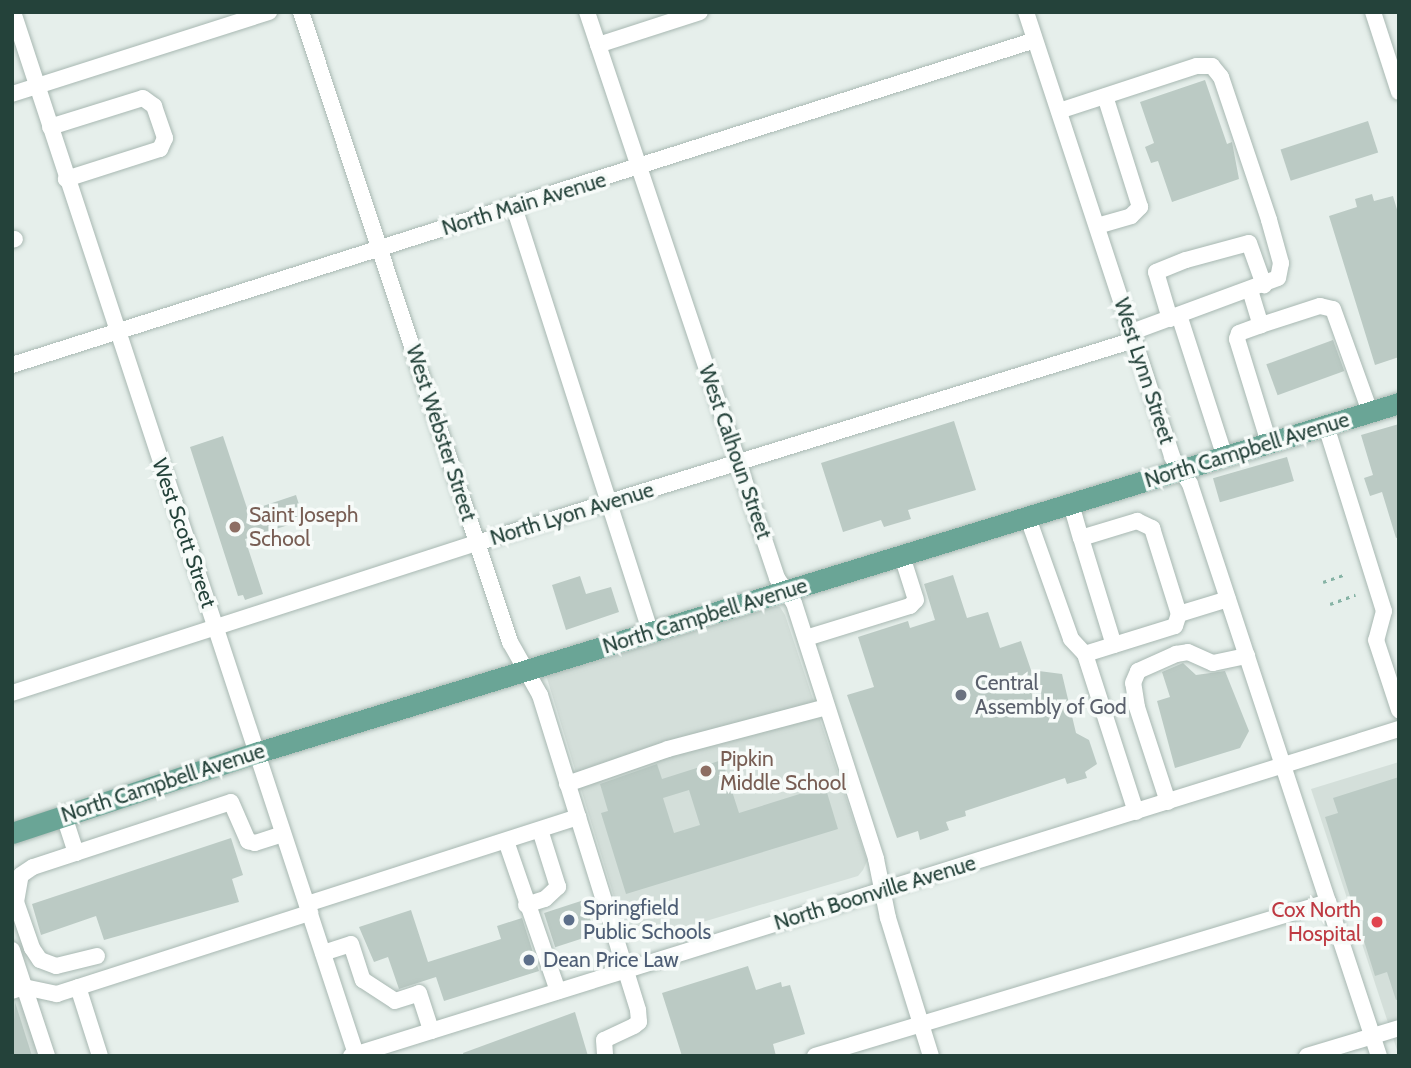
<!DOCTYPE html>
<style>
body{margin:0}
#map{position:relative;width:1411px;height:1068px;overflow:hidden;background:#e6efeb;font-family:Cabin,sans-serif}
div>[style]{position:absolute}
.built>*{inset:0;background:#d4dfda}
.building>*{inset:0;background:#bbcac4;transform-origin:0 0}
.path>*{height:2.5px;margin-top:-1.25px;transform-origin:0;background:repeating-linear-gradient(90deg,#86b3a5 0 3.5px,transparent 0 8.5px)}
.roads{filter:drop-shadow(0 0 2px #a8b8b2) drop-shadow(0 0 2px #a8b8b2)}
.minor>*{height:16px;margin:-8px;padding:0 8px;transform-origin:8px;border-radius:8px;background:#fff}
.major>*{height:21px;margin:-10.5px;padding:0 10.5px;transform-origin:10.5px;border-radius:10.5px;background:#6aa596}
.dots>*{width:19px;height:19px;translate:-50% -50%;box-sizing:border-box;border:4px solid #f7fbf9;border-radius:50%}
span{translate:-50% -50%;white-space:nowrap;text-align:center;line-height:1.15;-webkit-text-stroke:7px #f7fbf9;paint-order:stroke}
.street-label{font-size:21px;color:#24423a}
.education-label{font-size:21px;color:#785e54}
.left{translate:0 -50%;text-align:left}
.worship-label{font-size:21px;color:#5b616d}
.service-label{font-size:21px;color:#4e5e75}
.health-label{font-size:21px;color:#be3a42}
.right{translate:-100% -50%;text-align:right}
.frame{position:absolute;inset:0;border:14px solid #24423a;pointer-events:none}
</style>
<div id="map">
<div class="built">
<i style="clip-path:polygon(771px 606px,780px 607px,785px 615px,867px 861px,863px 870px,858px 876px,632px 943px,627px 939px,546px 675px)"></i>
<i style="clip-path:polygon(1399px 762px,1399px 1056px,1311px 789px)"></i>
<i style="clip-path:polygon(12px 997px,21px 998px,40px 1056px,12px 1056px)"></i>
</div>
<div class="building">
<i style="clip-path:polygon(1205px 80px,1227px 144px,1232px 142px,1239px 179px,1172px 202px,1158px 161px,1151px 163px,1145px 147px,1154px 143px,1140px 102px)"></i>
<i style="left:1368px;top:121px;width:33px;height:92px;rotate:72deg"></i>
<i style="clip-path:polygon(1372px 194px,1374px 201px,1393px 196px,1399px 216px,1399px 357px,1375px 365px,1329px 216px,1357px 207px,1355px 199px)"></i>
<i style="left:1333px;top:340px;width:33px;height:71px;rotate:70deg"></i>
<i style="clip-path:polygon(954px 421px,976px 490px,908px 510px,911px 519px,884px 527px,881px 520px,843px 532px,821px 463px)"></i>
<i style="clip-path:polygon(1399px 424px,1399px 537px,1396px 538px,1382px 492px,1370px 496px,1364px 478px,1373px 475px,1361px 435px)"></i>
<i style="clip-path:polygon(223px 436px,248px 511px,296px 495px,304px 520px,245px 539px,263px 594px,245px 600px,243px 595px,238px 596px,190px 447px)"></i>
<i style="left:1287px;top:457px;width:25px;height:77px;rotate:74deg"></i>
<i style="clip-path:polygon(953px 575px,967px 618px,988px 612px,1000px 648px,1021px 641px,1031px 670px,1062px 674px,1076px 733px,1089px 740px,1097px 764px,1085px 772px,1087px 778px,1067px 784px,1065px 778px,965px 811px,966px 816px,946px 822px,949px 830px,920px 840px,918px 831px,897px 838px,847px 695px,874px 687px,858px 637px,908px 621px,910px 628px,935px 620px,924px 584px)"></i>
<i style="clip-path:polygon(580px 576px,586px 594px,611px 587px,619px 612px,566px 630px,552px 585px)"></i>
<i style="clip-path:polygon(1183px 663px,1196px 675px,1225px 671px,1249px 731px,1240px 748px,1175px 768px,1157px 701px,1170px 697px,1162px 672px)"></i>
<i style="clip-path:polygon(evenodd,722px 760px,739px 813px,825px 786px,838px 829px,626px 894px,601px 813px,608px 811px,600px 784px,657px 764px,662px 779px,722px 760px,689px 790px,700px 825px,674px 833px,663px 798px,689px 790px)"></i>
<i style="clip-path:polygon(1399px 777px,1399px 999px,1396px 1000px,1387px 972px,1375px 976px,1325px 817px,1338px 813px,1333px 798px)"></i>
<i style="clip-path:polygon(231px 838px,243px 875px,232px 879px,239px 902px,104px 940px,96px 916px,41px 935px,32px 904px)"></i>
<i style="left:584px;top:900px;width:36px;height:42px;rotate:72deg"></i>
<i style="clip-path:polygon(411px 910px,428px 962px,501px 939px,497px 926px,522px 918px,539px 971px,444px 1001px,436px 977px,399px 989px,388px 957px,374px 962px,359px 927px)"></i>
<i style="clip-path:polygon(748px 966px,756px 990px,781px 982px,782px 987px,790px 985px,805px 1034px,773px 1044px,776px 1056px,682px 1056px,662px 993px)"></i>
<i style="clip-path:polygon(15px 1002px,32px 1056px,12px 1056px)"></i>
<i style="clip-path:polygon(575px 1012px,588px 1056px,464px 1056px,463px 1053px)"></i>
</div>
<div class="path">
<i style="left:1323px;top:582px;width:21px;rotate:-19deg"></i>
<i style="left:1330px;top:604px;width:27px;rotate:-20deg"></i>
</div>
<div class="roads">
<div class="minor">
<i style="left:13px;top:12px;width:1097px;rotate:71.78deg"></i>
<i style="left:301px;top:12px;width:664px;rotate:71.65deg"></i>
<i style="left:510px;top:642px;width:61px;rotate:60.5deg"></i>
<i style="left:540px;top:695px;width:330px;rotate:72.7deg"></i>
<i style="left:638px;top:1010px;width:12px;rotate:85deg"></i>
<i style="left:639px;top:1022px;width:6px;rotate:141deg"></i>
<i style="left:634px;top:1026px;width:33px;rotate:155deg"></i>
<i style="left:604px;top:1040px;width:16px;rotate:86deg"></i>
<i style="left:587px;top:12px;width:597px;rotate:71.44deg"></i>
<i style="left:777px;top:578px;width:30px;rotate:56deg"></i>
<i style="left:794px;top:603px;width:269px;rotate:72.2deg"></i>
<i style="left:876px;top:859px;width:60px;rotate:78.5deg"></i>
<i style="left:888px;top:918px;width:145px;rotate:72.7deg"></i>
<i style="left:1026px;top:12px;width:468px;rotate:71.8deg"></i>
<i style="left:1172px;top:457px;width:32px;rotate:56deg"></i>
<i style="left:1190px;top:484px;width:602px;rotate:71.72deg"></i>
<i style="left:1373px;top:12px;width:84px;rotate:72deg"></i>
<i style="left:598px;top:45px;width:107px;rotate:-17.9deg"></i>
<i style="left:12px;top:94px;width:270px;rotate:-17.7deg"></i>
<i style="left:1059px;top:111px;width:145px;rotate:-18.1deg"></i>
<i style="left:1197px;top:66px;width:15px"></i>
<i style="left:1212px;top:66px;width:14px;rotate:51deg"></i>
<i style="left:1221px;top:77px;width:151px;rotate:71.4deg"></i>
<i style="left:1269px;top:220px;width:45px;rotate:74.4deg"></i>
<i style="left:1281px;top:263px;width:15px;rotate:101deg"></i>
<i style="left:1278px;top:278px;width:156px;rotate:159.7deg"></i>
<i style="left:50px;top:127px;width:97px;rotate:-17.3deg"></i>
<i style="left:143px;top:98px;width:14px;rotate:36deg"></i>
<i style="left:154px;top:106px;width:34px;rotate:71deg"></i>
<i style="left:165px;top:138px;width:12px;rotate:114deg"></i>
<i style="left:160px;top:149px;width:99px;rotate:162.3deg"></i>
<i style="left:514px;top:207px;width:447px;rotate:72.2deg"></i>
<i style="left:1097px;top:226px;width:35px;rotate:-16deg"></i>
<i style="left:1131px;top:216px;width:13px;rotate:-45deg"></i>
<i style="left:1140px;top:207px;width:116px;rotate:-107.5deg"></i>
<i style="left:12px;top:240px;width:3px;rotate:-18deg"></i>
<i style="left:1250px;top:290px;width:37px;rotate:73deg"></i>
<i style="left:1179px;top:315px;width:149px;rotate:72.1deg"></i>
<i style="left:1170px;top:319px;width:49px;rotate:-106.6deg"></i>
<i style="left:1156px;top:272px;width:32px;rotate:-22deg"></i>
<i style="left:1186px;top:260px;width:65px;rotate:-15.1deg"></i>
<i style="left:1249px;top:243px;width:45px;rotate:70.3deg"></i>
<i style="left:12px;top:365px;width:1073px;rotate:-17.62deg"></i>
<i style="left:1326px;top:426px;width:194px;rotate:72.6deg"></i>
<i style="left:1384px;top:611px;width:30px;rotate:105deg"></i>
<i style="left:1376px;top:640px;width:74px;rotate:71.8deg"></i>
<i style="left:1269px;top:443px;width:109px;rotate:-107.1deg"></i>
<i style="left:1237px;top:339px;width:6px;rotate:-72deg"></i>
<i style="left:1239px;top:333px;width:23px;rotate:-20deg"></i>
<i style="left:1261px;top:325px;width:62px;rotate:-17.9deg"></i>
<i style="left:1320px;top:306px;width:13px;rotate:13deg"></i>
<i style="left:1333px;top:309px;width:109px;rotate:70.2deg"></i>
<i style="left:1071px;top:504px;width:35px;rotate:74deg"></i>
<i style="left:1081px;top:538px;width:59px;rotate:-16.9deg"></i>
<i style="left:1137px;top:521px;width:17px;rotate:25deg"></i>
<i style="left:1152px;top:528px;width:90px;rotate:72.6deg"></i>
<i style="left:1179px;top:614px;width:51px;rotate:-17deg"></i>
<i style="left:1028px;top:518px;width:128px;rotate:70.4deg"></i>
<i style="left:1071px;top:639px;width:21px;rotate:47deg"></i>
<i style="left:1081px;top:538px;width:112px;rotate:72.9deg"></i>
<i style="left:806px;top:638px;width:109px;rotate:-17.1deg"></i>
<i style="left:910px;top:606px;width:8px;rotate:-45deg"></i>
<i style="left:916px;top:600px;width:46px;rotate:-107.7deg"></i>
<i style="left:12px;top:693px;width:489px;rotate:-17.9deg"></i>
<i style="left:477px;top:543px;width:688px;rotate:-17.17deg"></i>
<i style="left:567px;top:784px;width:107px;rotate:-19.1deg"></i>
<i style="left:668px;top:749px;width:164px;rotate:-14.8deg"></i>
<i style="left:1168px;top:802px;width:100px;rotate:-108.1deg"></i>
<i style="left:1137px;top:707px;width:24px;rotate:-99deg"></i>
<i style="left:1133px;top:683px;width:13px;rotate:-67deg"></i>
<i style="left:1138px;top:671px;width:42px;rotate:-24.1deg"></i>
<i style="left:1176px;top:654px;width:12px;rotate:-9deg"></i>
<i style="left:1188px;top:652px;width:27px;rotate:24deg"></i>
<i style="left:1213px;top:663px;width:35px;rotate:-12deg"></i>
<i style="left:1136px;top:812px;width:166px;rotate:-107.9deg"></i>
<i style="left:1085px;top:654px;width:94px;rotate:-17.3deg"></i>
<i style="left:1175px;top:626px;width:13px;rotate:-72deg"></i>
<i style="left:64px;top:816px;width:39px;rotate:72deg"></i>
<i style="left:506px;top:841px;width:159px;rotate:70.9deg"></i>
<i style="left:307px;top:904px;width:285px;rotate:-17.8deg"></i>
<i style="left:526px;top:905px;width:20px;rotate:-18deg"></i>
<i style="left:545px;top:899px;width:18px;rotate:-43deg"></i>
<i style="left:558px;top:887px;width:60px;rotate:-107.5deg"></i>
<i style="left:12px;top:950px;width:112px;rotate:71.7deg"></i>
<i style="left:323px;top:953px;width:29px;rotate:-18deg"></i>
<i style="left:351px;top:944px;width:38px;rotate:72deg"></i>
<i style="left:363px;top:980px;width:38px;rotate:33deg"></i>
<i style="left:395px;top:1001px;width:25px;rotate:-18deg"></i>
<i style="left:419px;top:993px;width:40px;rotate:72deg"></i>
<i style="left:97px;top:956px;width:42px;rotate:166.3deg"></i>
<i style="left:56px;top:966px;width:17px;rotate:-159deg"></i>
<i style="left:40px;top:960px;width:14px;rotate:-124deg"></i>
<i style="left:32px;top:948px;width:49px;rotate:-109.2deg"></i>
<i style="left:16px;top:902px;width:27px;rotate:-80deg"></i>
<i style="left:21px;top:875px;width:14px;rotate:-34deg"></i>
<i style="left:33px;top:867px;width:208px;rotate:-18.2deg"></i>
<i style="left:231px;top:802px;width:43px;rotate:66.4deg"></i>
<i style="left:248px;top:841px;width:7px;rotate:16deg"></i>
<i style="left:255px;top:843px;width:29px;rotate:-18deg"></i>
<i style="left:78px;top:987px;width:72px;rotate:72.3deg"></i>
<i style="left:12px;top:991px;width:13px;rotate:-18deg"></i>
<i style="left:24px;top:987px;width:34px;rotate:12deg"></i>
<i style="left:57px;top:994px;width:266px;rotate:-17.8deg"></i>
<i style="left:351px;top:1056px;width:1098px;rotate:-17.33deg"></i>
<i style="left:815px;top:1056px;width:536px;rotate:-16.71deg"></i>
<i style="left:1307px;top:1056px;width:96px;rotate:-16.9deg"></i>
</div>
<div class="major">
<i style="left:12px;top:833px;width:260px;rotate:-18.2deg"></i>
<i style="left:259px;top:752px;width:1192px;rotate:-17.02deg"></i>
</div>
</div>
<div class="dots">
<i style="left:235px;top:527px;background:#8d6e63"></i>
<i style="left:961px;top:695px;background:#6b7280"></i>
<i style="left:706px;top:771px;background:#8d6e63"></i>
<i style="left:569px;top:920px;background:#5c6f8a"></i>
<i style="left:1377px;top:922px;background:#e0444e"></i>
<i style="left:529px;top:960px;background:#5c6f8a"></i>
</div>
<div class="street-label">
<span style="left:524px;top:204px;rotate:-17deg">North Main Avenue</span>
<span style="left:1144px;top:371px;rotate:72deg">West Lynn Street</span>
<span style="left:441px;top:433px;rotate:72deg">West Webster Street</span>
<span style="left:1247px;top:450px;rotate:-17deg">North Campbell Avenue</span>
<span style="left:735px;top:452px;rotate:71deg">West Calhoun Street</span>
<span style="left:572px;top:514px;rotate:-17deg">North Lyon Avenue</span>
<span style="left:184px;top:533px;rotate:71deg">West Scott Street</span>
<span style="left:705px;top:616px;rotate:-17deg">North Campbell Avenue</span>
<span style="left:163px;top:783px;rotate:-18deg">North Campbell Avenue</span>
<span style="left:875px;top:893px;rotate:-17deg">North Boonville Avenue</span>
</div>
<div class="education-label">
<span class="left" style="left:249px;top:527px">Saint Joseph<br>School</span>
<span class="left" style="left:720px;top:771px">Pipkin<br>Middle School</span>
</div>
<div class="worship-label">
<span class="left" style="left:975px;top:695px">Central<br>Assembly of God</span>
</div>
<div class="service-label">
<span class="left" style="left:583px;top:920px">Springfield<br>Public Schools</span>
<span class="left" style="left:543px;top:960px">Dean Price Law</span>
</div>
<div class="health-label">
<span class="right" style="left:1361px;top:922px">Cox North<br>Hospital</span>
</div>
<div class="frame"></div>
</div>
